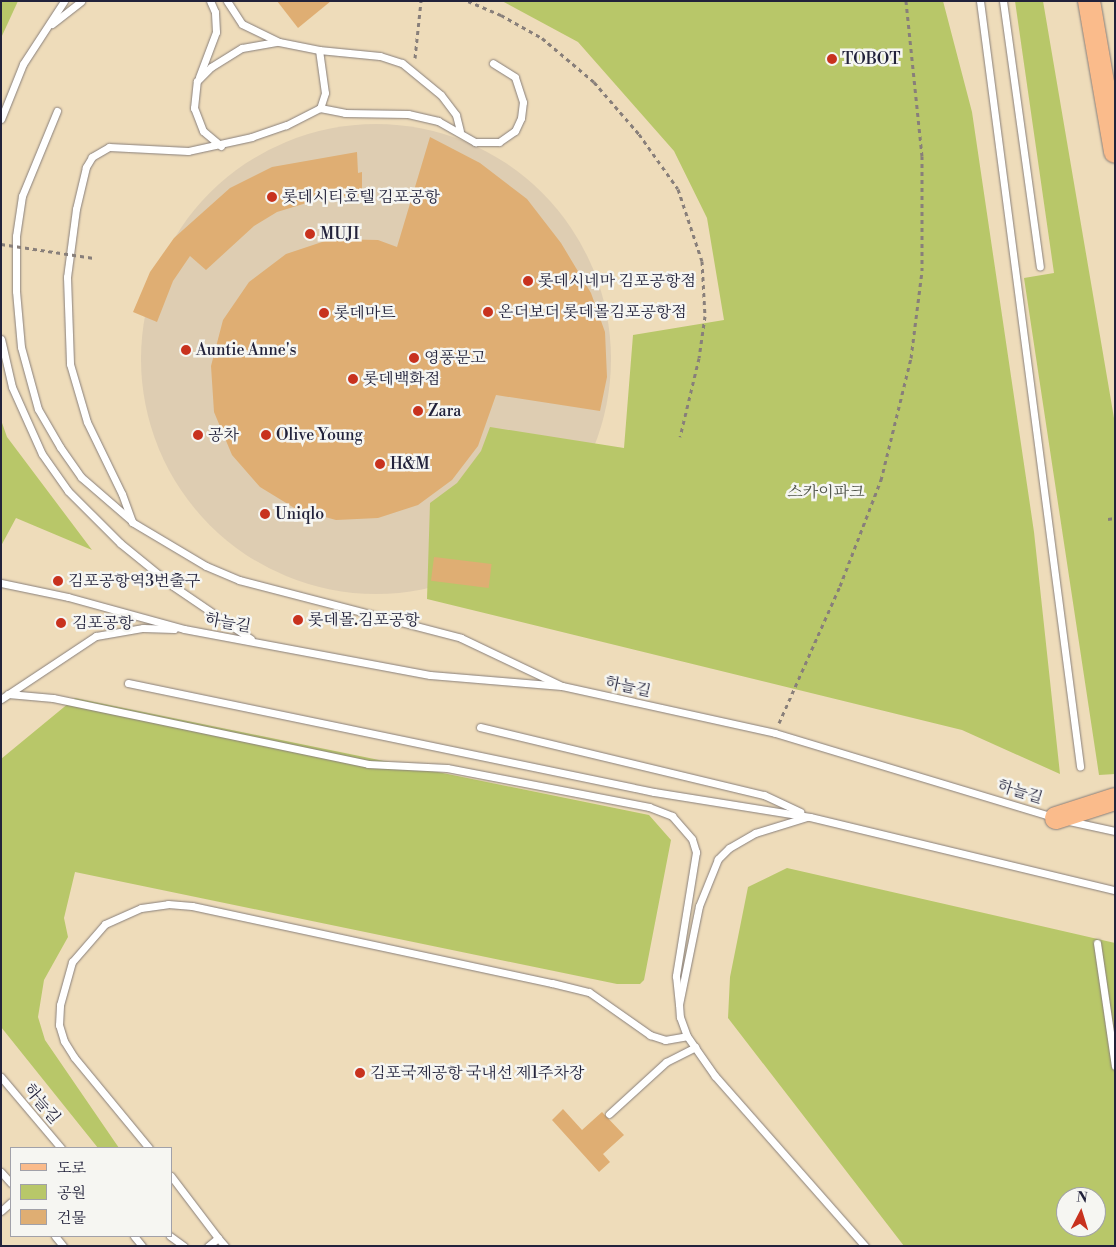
<!DOCTYPE html>
<meta charset="utf-8">
<style>
body{margin:0}
#map{position:relative;width:1116px;height:1247px;overflow:hidden;background:#eedcba;font-family:"Libre Bodoni","Noto Serif KR",serif}
div>[style]{position:absolute}
.built>*{inset:0;background:#decdb2}
.round{border-radius:50%}
.green>*{inset:0;background:#b8c769}
.building>*{inset:0;background:#dfae73;transform-origin:0 0}
.path>*{height:3px;margin-top:-1.5px;transform-origin:0;background:repeating-linear-gradient(90deg,#887f7a 0 4px,transparent 0 8px)}
.roads{filter:drop-shadow(0 0 1px #887f7a) drop-shadow(0 0 1px #887f7a)}
.service>*{height:7px;margin:-3.5px;padding:0 3.5px;transform-origin:3.5px;border-radius:3.5px;background:#fff}
.primary>*{height:22px;margin:-11px;padding:0 11px;transform-origin:11px;border-radius:11px;background:#fabb8b}
.path-bridge>*{height:3px;margin-top:-1.5px;transform-origin:0;background:repeating-linear-gradient(90deg,#887f7a 0 4px,transparent 0 8px)}
.dots>*{width:14px;height:14px;translate:-50% -50%;box-sizing:border-box;border:2px solid #f6f6f2;border-radius:50%}
span{translate:-50% -50%;white-space:nowrap;text-align:center;line-height:1.15;-webkit-text-stroke:5px #f6f6f2;paint-order:stroke}
.poi-label{font-size:16px;color:#22223b}
.left{translate:0 -50%;text-align:left}
.park-label{font-size:16px;color:#4f5449}
.street-label{font-size:16px;color:#22223b}
.frame{position:absolute;inset:0;border:2px solid #22223b;pointer-events:none}
.legend{position:absolute;left:10px;top:1147px;width:162px;height:90px;box-sizing:border-box;background:#f6f6f2;border:1px solid #a1a1a9;margin:0;padding:6px 9px;list-style:none;font-size:15px;color:#22223b}
.legend li{display:flex;align-items:center;gap:10px;height:25px}
.legend b{width:25px;border:1px solid #a1a1a9}
.north{position:absolute;left:1056px;top:1187px;width:50px;height:50px;box-sizing:border-box;background:#f6f6f2;border:1px solid #a1a1a9;border-radius:50%;rotate:5deg;font-size:14px;font-weight:700;line-height:20px;text-align:center;color:#22223b}
.north::after{content:'';display:block;margin:auto;width:18px;height:22px;background:#c8321e;clip-path:polygon(50% 0,100% 100%,50% 72%,0 100%)}
</style>
<div id="map">
<div class="built">
<i class="round" style="left:141px;top:124px;width:470px;height:470px"></i>
</div>
<div class="green">
<i style="clip-path:polygon(1px 1px,18px 1px,1px 38px)"></i>
<i style="clip-path:polygon(502px 1px,943px 1px,972px 112px,1034px 532px,1060px 774px,962px 730px,427px 599px,430px 503px,457px 483px,481px 451px,490px 427px,624px 448px,633px 335px,724px 320px,707px 218px,674px 151px,578px 42px)"></i>
<i style="clip-path:polygon(1015px 1px,1043px 1px,1115px 424px,1115px 774px,1099px 775px,1024px 278px,1054px 273px)"></i>
<i style="clip-path:polygon(1px 420px,7px 437px,92px 550px,16px 518px,1px 546px)"></i>
<i style="clip-path:polygon(75px 698px,649px 815px,671px 840px,644px 980px,640px 984px,617px 984px,75px 872px,64px 918px,68px 937px,44px 980px,38px 1017px,45px 1040px,119px 1148px,98px 1148px,1px 1027px,1px 759px)"></i>
<i style="clip-path:polygon(evenodd,787px 868px,1115px 943px,1115px 1246px,904px 1246px,728px 1018px,730px 977px,748px 887px,787px 868px,1066px 1197px,1096px 1197px,1096px 1227px,1066px 1227px,1066px 1197px)"></i>
</div>
<div class="building">
<i style="clip-path:polygon(277px 1px,331px 1px,298px 28px)"></i>
<i style="clip-path:polygon(430px 137px,480px 163px,527px 199px,561px 243px,591px 293px,605px 332px,607px 377px,600px 411px,496px 395px,478px 446px,452px 480px,418px 505px,378px 518px,336px 520px,296px 509px,260px 487px,232px 455px,214px 412px,211px 366px,223px 320px,249px 282px,286px 254px,331px 239px,378px 240px,397px 247px)"></i>
<i style="clip-path:polygon(357px 152px,358px 173px,362px 172px,362px 195px,326px 197px,277px 212px,254px 226px,206px 270px,190px 256px,173px 281px,157px 322px,133px 312px,150px 272px,174px 238px,230px 188px,272px 167px)"></i>
<i style="left:434px;top:557px;width:58px;height:24px;rotate:7deg"></i>
<i style="clip-path:polygon(563px 1109px,582px 1130px,602px 1112px,624px 1135px,603px 1154px,610px 1162px,599px 1172px,552px 1120px)"></i>
</div>
<div class="path">
<i style="left:468px;top:1px;width:36px;rotate:23deg"></i>
<i style="left:501px;top:15px;width:47px;rotate:29.3deg"></i>
<i style="left:542px;top:38px;width:68px;rotate:40.2deg"></i>
<i style="left:594px;top:82px;width:69px;rotate:49.1deg"></i>
<i style="left:639px;top:134px;width:67px;rotate:54.7deg"></i>
<i style="left:678px;top:189px;width:76px;rotate:71.6deg"></i>
<i style="left:702px;top:261px;width:55px;rotate:86.9deg"></i>
<i style="left:705px;top:316px;width:42px;rotate:98.1deg"></i>
<i style="left:699px;top:358px;width:81px;rotate:103.5deg"></i>
<i style="left:415px;top:58px;width:57px;rotate:-84deg"></i>
<i style="left:1108px;top:519px;width:7px;rotate:-8deg"></i>
<i style="left:779px;top:723px;width:150px;rotate:-66deg"></i>
<i style="left:840px;top:586px;width:114px;rotate:-68.9deg"></i>
<i style="left:881px;top:480px;width:126px;rotate:-76.2deg"></i>
<i style="left:911px;top:358px;width:88px;rotate:-82.8deg"></i>
<i style="left:922px;top:271px;width:115px;rotate:-90deg"></i>
<i style="left:922px;top:156px;width:156px;rotate:-95.9deg"></i>
</div>
<div class="roads">
<div class="service">
<i style="left:227px;top:1px;width:27px;rotate:57deg"></i>
<i style="left:242px;top:24px;width:41px;rotate:25.9deg"></i>
<i style="left:279px;top:42px;width:41px;rotate:11.3deg"></i>
<i style="left:319px;top:50px;width:43px;rotate:82.1deg"></i>
<i style="left:325px;top:93px;width:16px;rotate:108deg"></i>
<i style="left:320px;top:108px;width:38px;rotate:153deg"></i>
<i style="left:286px;top:125px;width:36px;rotate:161deg"></i>
<i style="left:252px;top:137px;width:66px;rotate:167.7deg"></i>
<i style="left:188px;top:151px;width:79px;rotate:-177.1deg"></i>
<i style="left:109px;top:147px;width:20px;rotate:150deg"></i>
<i style="left:92px;top:157px;width:12px;rotate:121deg"></i>
<i style="left:86px;top:167px;width:43px;rotate:103.4deg"></i>
<i style="left:76px;top:209px;width:69px;rotate:97.5deg"></i>
<i style="left:67px;top:277px;width:87px;rotate:88deg"></i>
<i style="left:70px;top:364px;width:60px;rotate:73.7deg"></i>
<i style="left:87px;top:422px;width:80px;rotate:64.1deg"></i>
<i style="left:122px;top:494px;width:30px;rotate:70deg"></i>
<i style="left:132px;top:522px;width:86px;rotate:30.7deg"></i>
<i style="left:206px;top:566px;width:36px;rotate:23deg"></i>
<i style="left:239px;top:580px;width:229px;rotate:14.6deg"></i>
<i style="left:461px;top:638px;width:112px;rotate:25.4deg"></i>
<i style="left:980px;top:1px;width:772px;rotate:82.55deg"></i>
<i style="left:1003px;top:1px;width:268px;rotate:82.1deg"></i>
<i style="left:52px;top:24px;width:37px;rotate:-38deg"></i>
<i style="left:319px;top:50px;width:61px;rotate:5.6deg"></i>
<i style="left:380px;top:56px;width:23px;rotate:18deg"></i>
<i style="left:402px;top:63px;width:50px;rotate:39.4deg"></i>
<i style="left:441px;top:95px;width:25px;rotate:53deg"></i>
<i style="left:456px;top:115px;width:16px;rotate:76deg"></i>
<i style="left:199px;top:77px;width:48px;rotate:-69.3deg"></i>
<i style="left:216px;top:32px;width:20px;rotate:-93deg"></i>
<i style="left:215px;top:12px;width:12px;rotate:-114deg"></i>
<i style="left:320px;top:108px;width:25px;rotate:11deg"></i>
<i style="left:345px;top:113px;width:63px;rotate:0.9deg"></i>
<i style="left:408px;top:114px;width:31px;rotate:13deg"></i>
<i style="left:438px;top:121px;width:43px;rotate:29.6deg"></i>
<i style="left:475px;top:142px;width:24px"></i>
<i style="left:499px;top:142px;width:19px;rotate:-35deg"></i>
<i style="left:515px;top:131px;width:14px;rotate:-65deg"></i>
<i style="left:521px;top:118px;width:16px;rotate:-83deg"></i>
<i style="left:523px;top:102px;width:26px;rotate:-108deg"></i>
<i style="left:515px;top:77px;width:26px;rotate:-148deg"></i>
<i style="left:57px;top:111px;width:92px;rotate:112.4deg"></i>
<i style="left:22px;top:196px;width:40px;rotate:98.5deg"></i>
<i style="left:16px;top:236px;width:55px;rotate:90deg"></i>
<i style="left:16px;top:291px;width:56px;rotate:84.9deg"></i>
<i style="left:21px;top:347px;width:64px;rotate:74.7deg"></i>
<i style="left:38px;top:409px;width:44px;rotate:59.9deg"></i>
<i style="left:60px;top:447px;width:37px;rotate:55deg"></i>
<i style="left:81px;top:477px;width:67px;rotate:40.8deg"></i>
<i style="left:1px;top:119px;width:59px;rotate:-68.2deg"></i>
<i style="left:23px;top:64px;width:75px;rotate:-56.9deg"></i>
<i style="left:221px;top:146px;width:23px;rotate:-140deg"></i>
<i style="left:203px;top:131px;width:25px;rotate:-111deg"></i>
<i style="left:194px;top:108px;width:27px;rotate:-84deg"></i>
<i style="left:197px;top:81px;width:20px;rotate:-45deg"></i>
<i style="left:211px;top:67px;width:36px;rotate:-32deg"></i>
<i style="left:242px;top:48px;width:36px;rotate:-10deg"></i>
<i style="left:1px;top:339px;width:49px;rotate:77.1deg"></i>
<i style="left:12px;top:387px;width:73px;rotate:65.9deg"></i>
<i style="left:42px;top:454px;width:45px;rotate:54.9deg"></i>
<i style="left:68px;top:491px;width:74px;rotate:45deg"></i>
<i style="left:120px;top:543px;width:68px;rotate:39.1deg"></i>
<i style="left:173px;top:586px;width:94px;rotate:34.2deg"></i>
<i style="left:1px;top:583px;width:68px;rotate:11.8deg"></i>
<i style="left:68px;top:597px;width:120px;rotate:15.4deg"></i>
<i style="left:184px;top:629px;width:250px;rotate:10.6deg"></i>
<i style="left:430px;top:675px;width:132px;rotate:4.8deg"></i>
<i style="left:562px;top:686px;width:218px;rotate:12.4deg"></i>
<i style="left:775px;top:733px;width:291px;rotate:16.8deg"></i>
<i style="left:128px;top:683px;width:537px;rotate:11.71deg"></i>
<i style="left:654px;top:792px;width:158px;rotate:9.1deg"></i>
<i style="left:810px;top:817px;width:314px;rotate:13.5deg"></i>
<i style="left:8px;top:694px;width:45px;rotate:5.1deg"></i>
<i style="left:53px;top:698px;width:322px;rotate:11.8deg"></i>
<i style="left:368px;top:764px;width:79px;rotate:2.9deg"></i>
<i style="left:447px;top:768px;width:206px;rotate:10.9deg"></i>
<i style="left:649px;top:807px;width:25px;rotate:21deg"></i>
<i style="left:672px;top:816px;width:30px;rotate:49deg"></i>
<i style="left:692px;top:839px;width:14px;rotate:73deg"></i>
<i style="left:696px;top:852px;width:126px;rotate:99.2deg"></i>
<i style="left:676px;top:976px;width:28px;rotate:84deg"></i>
<i style="left:1px;top:699px;width:114px;rotate:-33.6deg"></i>
<i style="left:96px;top:636px;width:48px;rotate:-9.7deg"></i>
<i style="left:143px;top:628px;width:31px;rotate:2deg"></i>
<i style="left:480px;top:727px;width:292px;rotate:13.5deg"></i>
<i style="left:764px;top:795px;width:40px;rotate:25deg"></i>
<i style="left:807px;top:817px;width:54px;rotate:162.9deg"></i>
<i style="left:755px;top:833px;width:30px;rotate:150deg"></i>
<i style="left:729px;top:848px;width:16px;rotate:135deg"></i>
<i style="left:718px;top:859px;width:51px;rotate:112deg"></i>
<i style="left:699px;top:906px;width:100px;rotate:101.5deg"></i>
<i style="left:679px;top:1004px;width:13px;rotate:86deg"></i>
<i style="left:680px;top:1017px;width:20px;rotate:70deg"></i>
<i style="left:687px;top:1036px;width:49px;rotate:55deg"></i>
<i style="left:715px;top:1076px;width:227px;rotate:48.6deg"></i>
<i style="left:1069px;top:821px;width:47px;rotate:12.3deg"></i>
<i style="left:1097px;top:943px;width:124px;rotate:81.7deg"></i>
<i style="left:1px;top:1077px;width:93px;rotate:49.8deg"></i>
<i style="left:609px;top:1114px;width:77px;rotate:-42.4deg"></i>
<i style="left:666px;top:1062px;width:33px;rotate:-27deg"></i>
<i style="left:149px;top:1148px;width:118px;rotate:-129.5deg"></i>
<i style="left:74px;top:1057px;width:19px;rotate:-122deg"></i>
<i style="left:64px;top:1041px;width:17px;rotate:-107deg"></i>
<i style="left:59px;top:1025px;width:20px;rotate:-87deg"></i>
<i style="left:60px;top:1005px;width:45px;rotate:-74.4deg"></i>
<i style="left:72px;top:962px;width:50px;rotate:-49deg"></i>
<i style="left:105px;top:924px;width:39px;rotate:-24deg"></i>
<i style="left:141px;top:908px;width:27px;rotate:-8deg"></i>
<i style="left:168px;top:904px;width:24px;rotate:5deg"></i>
<i style="left:192px;top:906px;width:368px;rotate:12.1deg"></i>
<i style="left:552px;top:983px;width:38px;rotate:14deg"></i>
<i style="left:589px;top:992px;width:75px;rotate:35.2deg"></i>
<i style="left:650px;top:1035px;width:16px;rotate:18deg"></i>
<i style="left:665px;top:1040px;width:22px;rotate:-10deg"></i>
<i style="left:1px;top:1172px;width:15px;rotate:48deg"></i>
<i style="left:171px;top:1176px;width:78px;rotate:52.8deg"></i>
<i style="left:218px;top:1238px;width:13px;rotate:141deg"></i>
<i style="left:1px;top:1211px;width:13px;rotate:-42deg"></i>
<i style="left:55px;top:1236px;width:13px;rotate:51deg"></i>
<i style="left:134px;top:1236px;width:13px;rotate:51deg"></i>
<i style="left:170px;top:1236px;width:17px;rotate:36deg"></i>
<i style="left:218px;top:1238px;width:11px;rotate:49deg"></i>
</div>
<div class="primary">
<i style="left:1089px;top:1px;width:153px;rotate:80.2deg"></i>
<i style="left:1056px;top:818px;width:62px;rotate:-17.9deg"></i>
</div>
</div>
<div class="path-bridge">
<i style="left:1px;top:244px;width:94px;rotate:8.6deg"></i>
</div>
<div class="dots">
<i style="left:832px;top:59px;background:#c8321e"></i>
<i style="left:272px;top:197px;background:#c8321e"></i>
<i style="left:310px;top:234px;background:#c8321e"></i>
<i style="left:528px;top:281px;background:#c8321e"></i>
<i style="left:488px;top:312px;background:#c8321e"></i>
<i style="left:324px;top:313px;background:#c8321e"></i>
<i style="left:186px;top:350px;background:#c8321e"></i>
<i style="left:414px;top:358px;background:#c8321e"></i>
<i style="left:353px;top:379px;background:#c8321e"></i>
<i style="left:418px;top:411px;background:#c8321e"></i>
<i style="left:198px;top:435px;background:#c8321e"></i>
<i style="left:266px;top:435px;background:#c8321e"></i>
<i style="left:380px;top:464px;background:#c8321e"></i>
<i style="left:265px;top:514px;background:#c8321e"></i>
<i style="left:58px;top:581px;background:#c8321e"></i>
<i style="left:298px;top:620px;background:#c8321e"></i>
<i style="left:61px;top:623px;background:#c8321e"></i>
<i style="left:360px;top:1073px;background:#c8321e"></i>
</div>
<div class="poi-label">
<span class="left" style="left:842px;top:59px">TOBOT</span>
<span class="left" style="left:282px;top:197px">롯데시티호텔 김포공항</span>
<span class="left" style="left:320px;top:234px">MUJI</span>
<span class="left" style="left:538px;top:281px">롯데시네마 김포공항점</span>
<span class="left" style="left:498px;top:312px">온더보더 롯데몰김포공항점</span>
<span class="left" style="left:334px;top:313px">롯데마트</span>
<span class="left" style="left:196px;top:350px">Auntie Anne's</span>
<span class="left" style="left:424px;top:358px">영풍문고</span>
<span class="left" style="left:363px;top:379px">롯데백화점</span>
<span class="left" style="left:428px;top:411px">Zara</span>
<span class="left" style="left:208px;top:435px">공차</span>
<span class="left" style="left:276px;top:435px">Olive Young</span>
<span class="left" style="left:390px;top:464px">H&amp;M</span>
<span class="left" style="left:275px;top:514px">Uniqlo</span>
<span class="left" style="left:68px;top:581px">김포공항역3번출구</span>
<span class="left" style="left:308px;top:620px">롯데몰.김포공항</span>
<span class="left" style="left:72px;top:623px">김포공항</span>
<span class="left" style="left:370px;top:1073px">김포국제공항 국내선 제1주차장</span>
</div>
<div class="park-label">
<span style="left:826px;top:492px">스카이파크</span>
</div>
<div class="street-label">
<span style="left:228px;top:623px;rotate:10deg">하늘길</span>
<span style="left:628px;top:687px;rotate:12deg">하늘길</span>
<span style="left:1020px;top:792px;rotate:17deg">하늘길</span>
<span style="left:42px;top:1104px;rotate:50deg">하늘길</span>
</div>
<div class="frame"></div>
<ul class="legend">
<li><b style="height:6px;background:#fabb8b"></b>도로</li>
<li><b style="height:14px;background:#b8c769"></b>공원</li>
<li><b style="height:14px;background:#dfae73"></b>건물</li>
</ul>
<div class="north">N</div>
</div>
